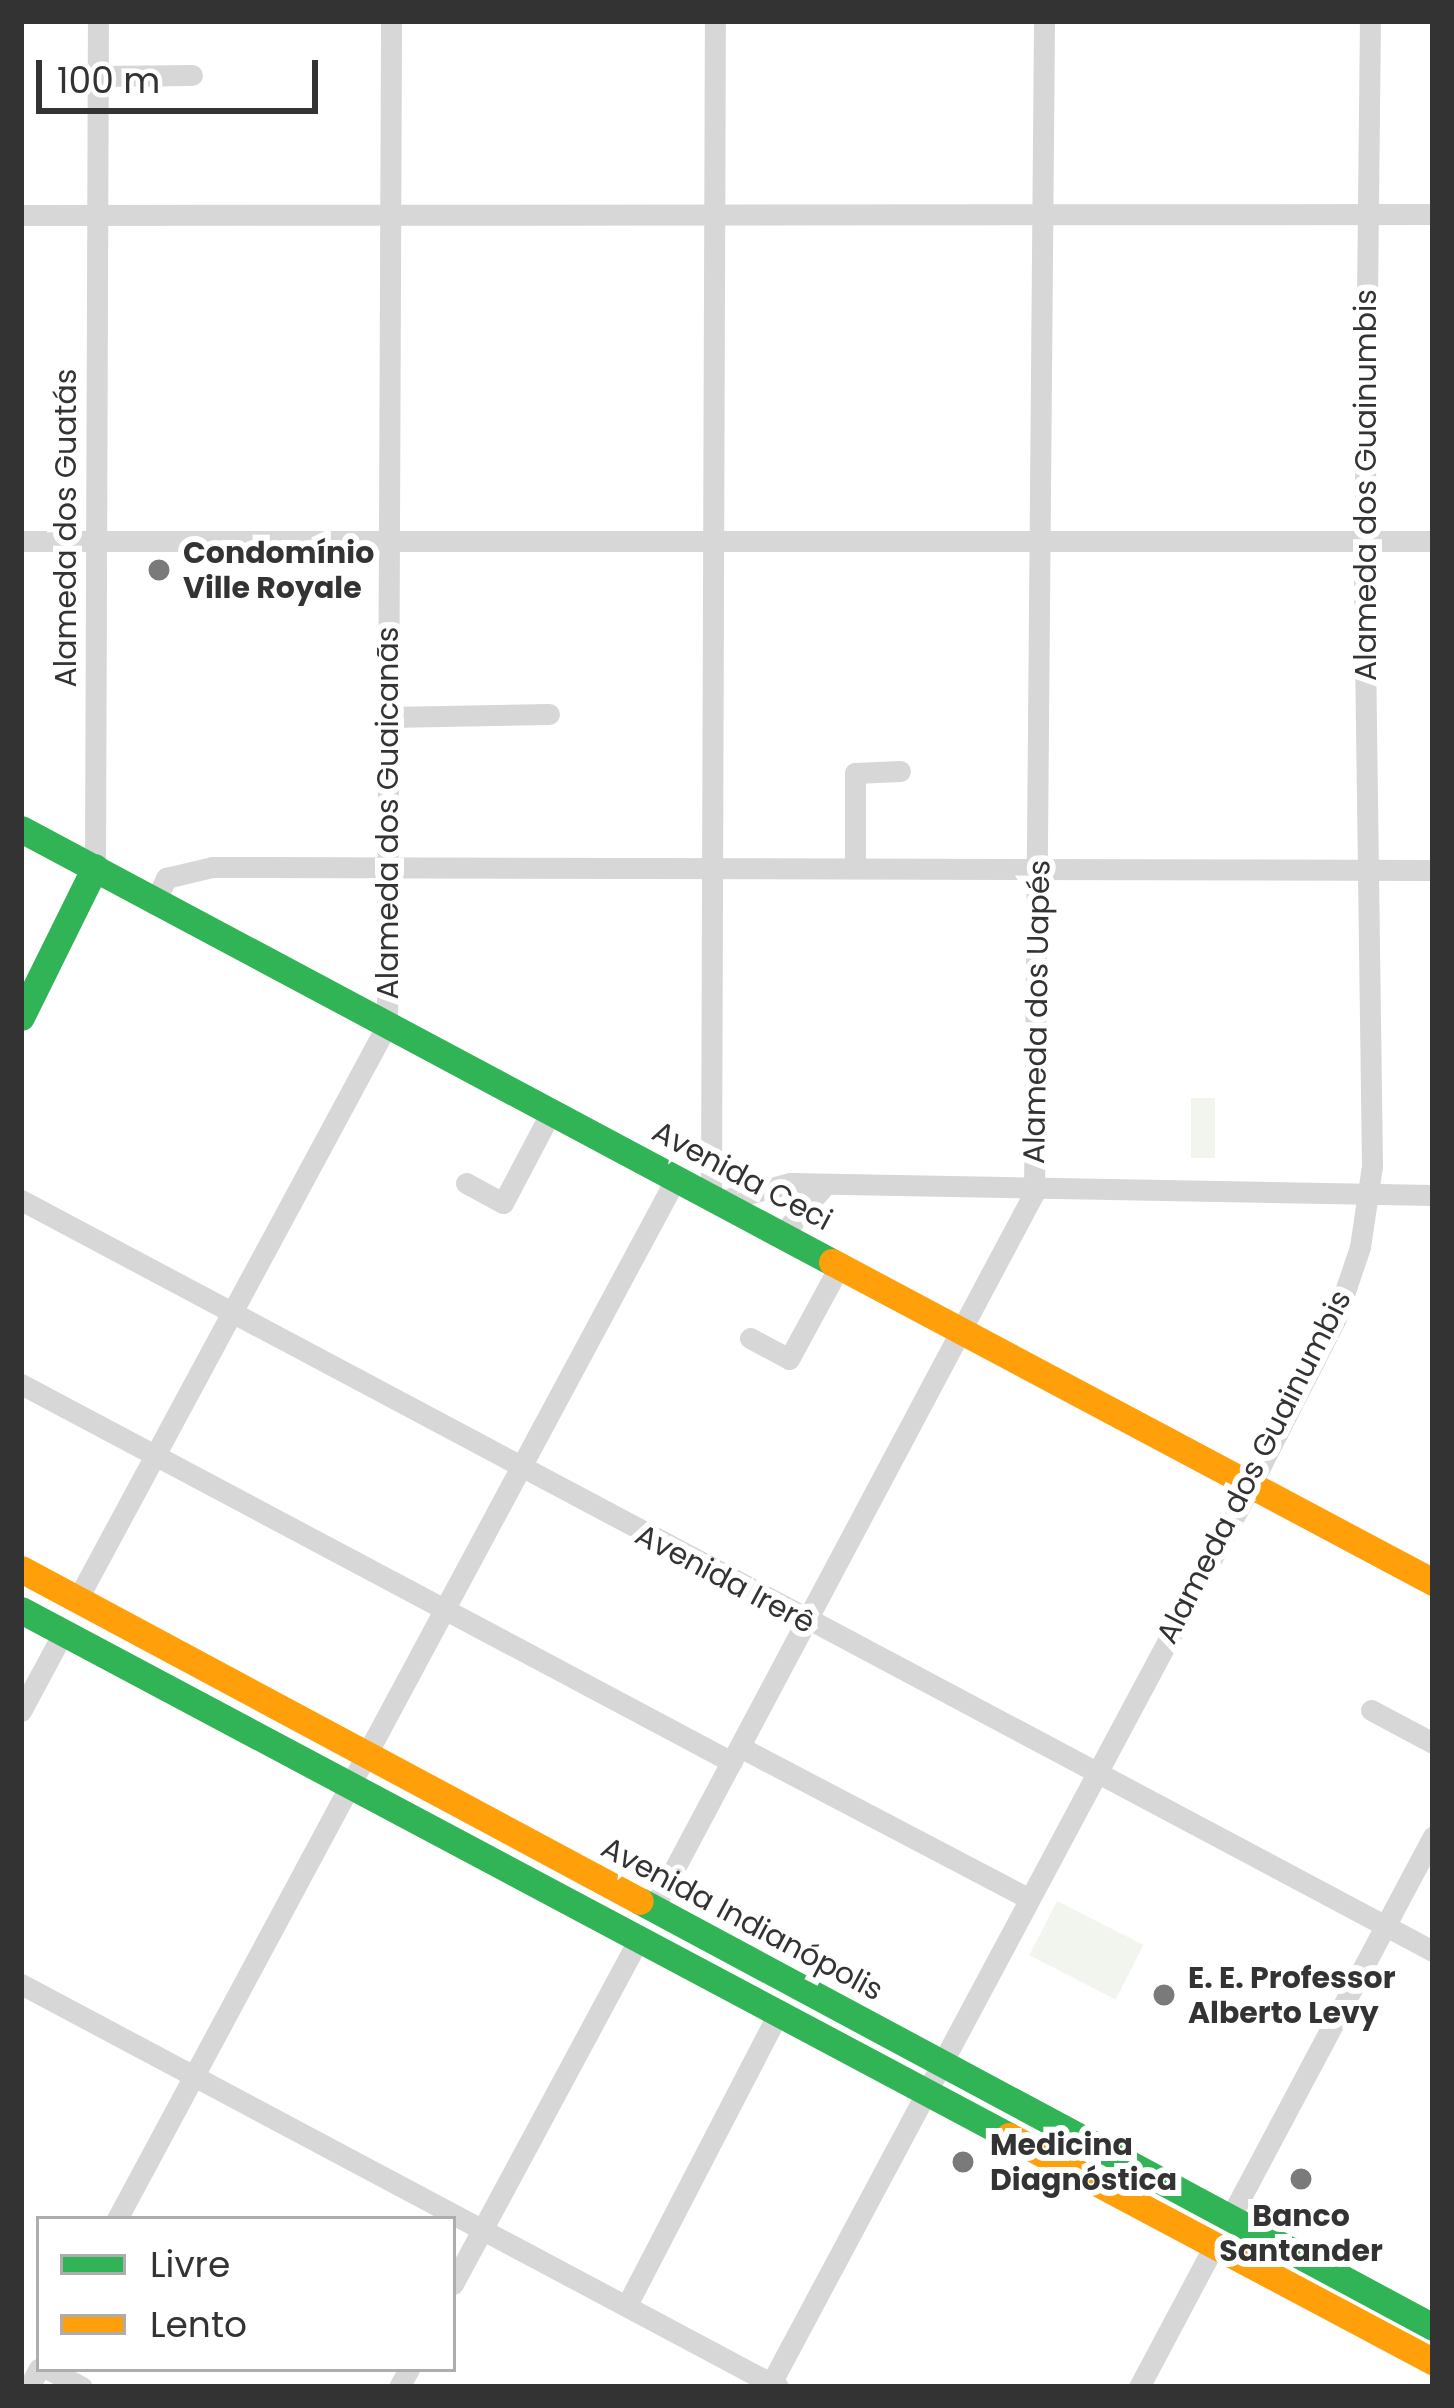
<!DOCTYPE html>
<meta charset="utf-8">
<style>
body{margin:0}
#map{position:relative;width:1454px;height:2408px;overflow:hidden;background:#fff;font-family:Poppins,sans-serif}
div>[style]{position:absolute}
.green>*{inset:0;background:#f1f5ed;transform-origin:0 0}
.street>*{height:21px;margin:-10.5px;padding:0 10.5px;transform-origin:10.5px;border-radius:10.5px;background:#d7d7d7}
.fast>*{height:27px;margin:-13.5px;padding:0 13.5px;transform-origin:13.5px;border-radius:13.5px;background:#30b455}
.slow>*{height:27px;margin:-13.5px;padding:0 13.5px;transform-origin:13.5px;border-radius:13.5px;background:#ff9f0a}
.dots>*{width:33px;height:33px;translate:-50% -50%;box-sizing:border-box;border:6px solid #fff;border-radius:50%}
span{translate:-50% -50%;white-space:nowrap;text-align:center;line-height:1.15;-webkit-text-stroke:12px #fff;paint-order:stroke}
.street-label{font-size:30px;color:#333}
.poi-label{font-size:30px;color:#333;font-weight:700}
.left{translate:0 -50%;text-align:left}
.frame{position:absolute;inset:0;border:24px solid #333;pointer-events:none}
.legend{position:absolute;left:36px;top:2216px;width:420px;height:156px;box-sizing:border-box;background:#fff;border:3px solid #adadad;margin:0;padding:15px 21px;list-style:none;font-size:36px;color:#333}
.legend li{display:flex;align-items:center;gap:24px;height:60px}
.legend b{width:60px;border:3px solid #adadad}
.scale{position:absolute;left:36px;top:60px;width:282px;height:54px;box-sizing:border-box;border:6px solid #333;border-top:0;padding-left:15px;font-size:36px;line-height:42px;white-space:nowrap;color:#333;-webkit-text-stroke:9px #fff;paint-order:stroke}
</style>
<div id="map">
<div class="green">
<i style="left:1191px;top:1098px;width:24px;height:60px"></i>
<i style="left:1057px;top:1901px;width:97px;height:61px;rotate:27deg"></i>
</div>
<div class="street">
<i style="left:98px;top:76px;width:94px;rotate:-0.6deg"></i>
<i style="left:21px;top:215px;width:1412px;rotate:-0.04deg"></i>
<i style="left:21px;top:541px;width:1412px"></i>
<i style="left:388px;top:717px;width:161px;rotate:-1.1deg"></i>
<i style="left:95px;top:867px;width:846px;rotate:-89.8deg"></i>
<i style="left:855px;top:867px;width:94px;rotate:-90deg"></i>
<i style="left:855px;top:773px;width:45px;rotate:-2.5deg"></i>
<i style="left:154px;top:904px;width:29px;rotate:-65deg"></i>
<i style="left:166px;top:878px;width:47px;rotate:-13.4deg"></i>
<i style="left:212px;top:867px;width:1221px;rotate:0.14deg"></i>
<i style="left:466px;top:1183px;width:42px;rotate:28.4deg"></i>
<i style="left:503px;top:1203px;width:103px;rotate:-62.2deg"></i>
<i style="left:711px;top:1197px;width:1176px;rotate:-89.81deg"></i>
<i style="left:21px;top:1200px;width:1599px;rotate:28.01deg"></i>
<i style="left:720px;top:1201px;width:72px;rotate:-14.4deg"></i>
<i style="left:790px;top:1183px;width:643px;rotate:1.07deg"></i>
<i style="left:783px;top:1233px;width:65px;rotate:-48.7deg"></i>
<i style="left:750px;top:1338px;width:44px;rotate:28.3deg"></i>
<i style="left:789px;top:1359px;width:107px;rotate:-61.5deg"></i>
<i style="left:21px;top:1384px;width:805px;rotate:28deg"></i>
<i style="left:77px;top:1600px;width:653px;rotate:-61.67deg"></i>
<i style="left:387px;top:1025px;width:1004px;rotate:-89.77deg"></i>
<i style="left:1371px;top:1710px;width:70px;rotate:28deg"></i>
<i style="left:21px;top:1711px;width:89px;rotate:-61.7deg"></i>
<i style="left:740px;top:1747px;width:325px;rotate:27.7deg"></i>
<i style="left:653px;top:1909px;width:811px;rotate:-61.98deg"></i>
<i style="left:1034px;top:1193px;width:1172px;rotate:-89.51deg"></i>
<i style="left:21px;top:1984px;width:858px;rotate:28.03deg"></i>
<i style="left:1230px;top:2218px;width:432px;rotate:-62deg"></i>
<i style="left:117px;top:2219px;width:1182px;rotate:-61.76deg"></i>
<i style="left:453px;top:2284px;width:393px;rotate:-61.7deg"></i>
<i style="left:627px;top:2305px;width:332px;rotate:-62.6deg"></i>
<i style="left:48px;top:2369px;width:38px;rotate:28deg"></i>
<i style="left:29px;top:2387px;width:21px;rotate:-62deg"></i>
<i style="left:399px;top:2387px;width:21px;rotate:-61deg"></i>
<i style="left:769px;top:2387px;width:1023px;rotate:-61.88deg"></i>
<i style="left:1251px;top:1485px;width:187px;rotate:-63deg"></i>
<i style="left:1336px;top:1318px;width:75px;rotate:-71.3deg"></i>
<i style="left:1360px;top:1247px;width:82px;rotate:-81.6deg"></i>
<i style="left:1372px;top:1166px;width:585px;rotate:-90.78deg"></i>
<i style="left:1364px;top:581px;width:560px;rotate:-89.39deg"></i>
<i style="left:1139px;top:2387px;width:162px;rotate:-62deg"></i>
</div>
<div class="fast">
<i style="left:21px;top:829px;width:919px;rotate:28.1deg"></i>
<i style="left:21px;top:1017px;width:167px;rotate:-63.7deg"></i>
<i style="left:21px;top:1610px;width:1119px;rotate:28.03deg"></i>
<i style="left:640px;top:1901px;width:900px;rotate:28.24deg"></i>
</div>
<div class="slow">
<i style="left:832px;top:1262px;width:681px;rotate:28.03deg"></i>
<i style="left:21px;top:1569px;width:702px;rotate:28.21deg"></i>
<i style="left:1009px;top:2136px;width:480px;rotate:28deg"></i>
</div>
<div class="dots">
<i style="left:159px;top:570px;background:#7a7a7a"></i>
<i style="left:1164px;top:1995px;background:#7a7a7a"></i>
<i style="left:963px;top:2162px;background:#7a7a7a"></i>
<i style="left:1301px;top:2179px;background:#7a7a7a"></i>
</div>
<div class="street-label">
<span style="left:1366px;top:485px;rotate:-90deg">Alameda dos Guainumbis</span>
<span style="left:66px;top:528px;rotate:-90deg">Alameda dos Guatás</span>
<span style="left:388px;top:813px;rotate:-90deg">Alameda dos Guaicanãs</span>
<span style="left:1037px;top:1012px;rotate:-89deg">Alameda dos Uapés</span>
<span style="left:742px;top:1176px;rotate:28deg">Avenida Ceci</span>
<span style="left:1254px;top:1467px;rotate:-63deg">Alameda dos Guainumbis</span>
<span style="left:725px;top:1579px;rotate:28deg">Avenida Irerê</span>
<span style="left:742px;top:1919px;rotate:28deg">Avenida Indianópolis</span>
</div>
<div class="poi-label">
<span class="left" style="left:183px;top:570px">Condomínio<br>Ville Royale</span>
<span class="left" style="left:1188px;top:1995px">E. E. Professor<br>Alberto Levy</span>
<span class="left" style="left:990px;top:2162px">Medicina<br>Diagnóstica</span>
<span style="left:1301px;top:2233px">Banco<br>Santander</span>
</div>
<div class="frame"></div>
<ul class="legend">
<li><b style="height:15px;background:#30b455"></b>Livre</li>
<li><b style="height:15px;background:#ff9f0a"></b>Lento</li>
</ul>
<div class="scale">100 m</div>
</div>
